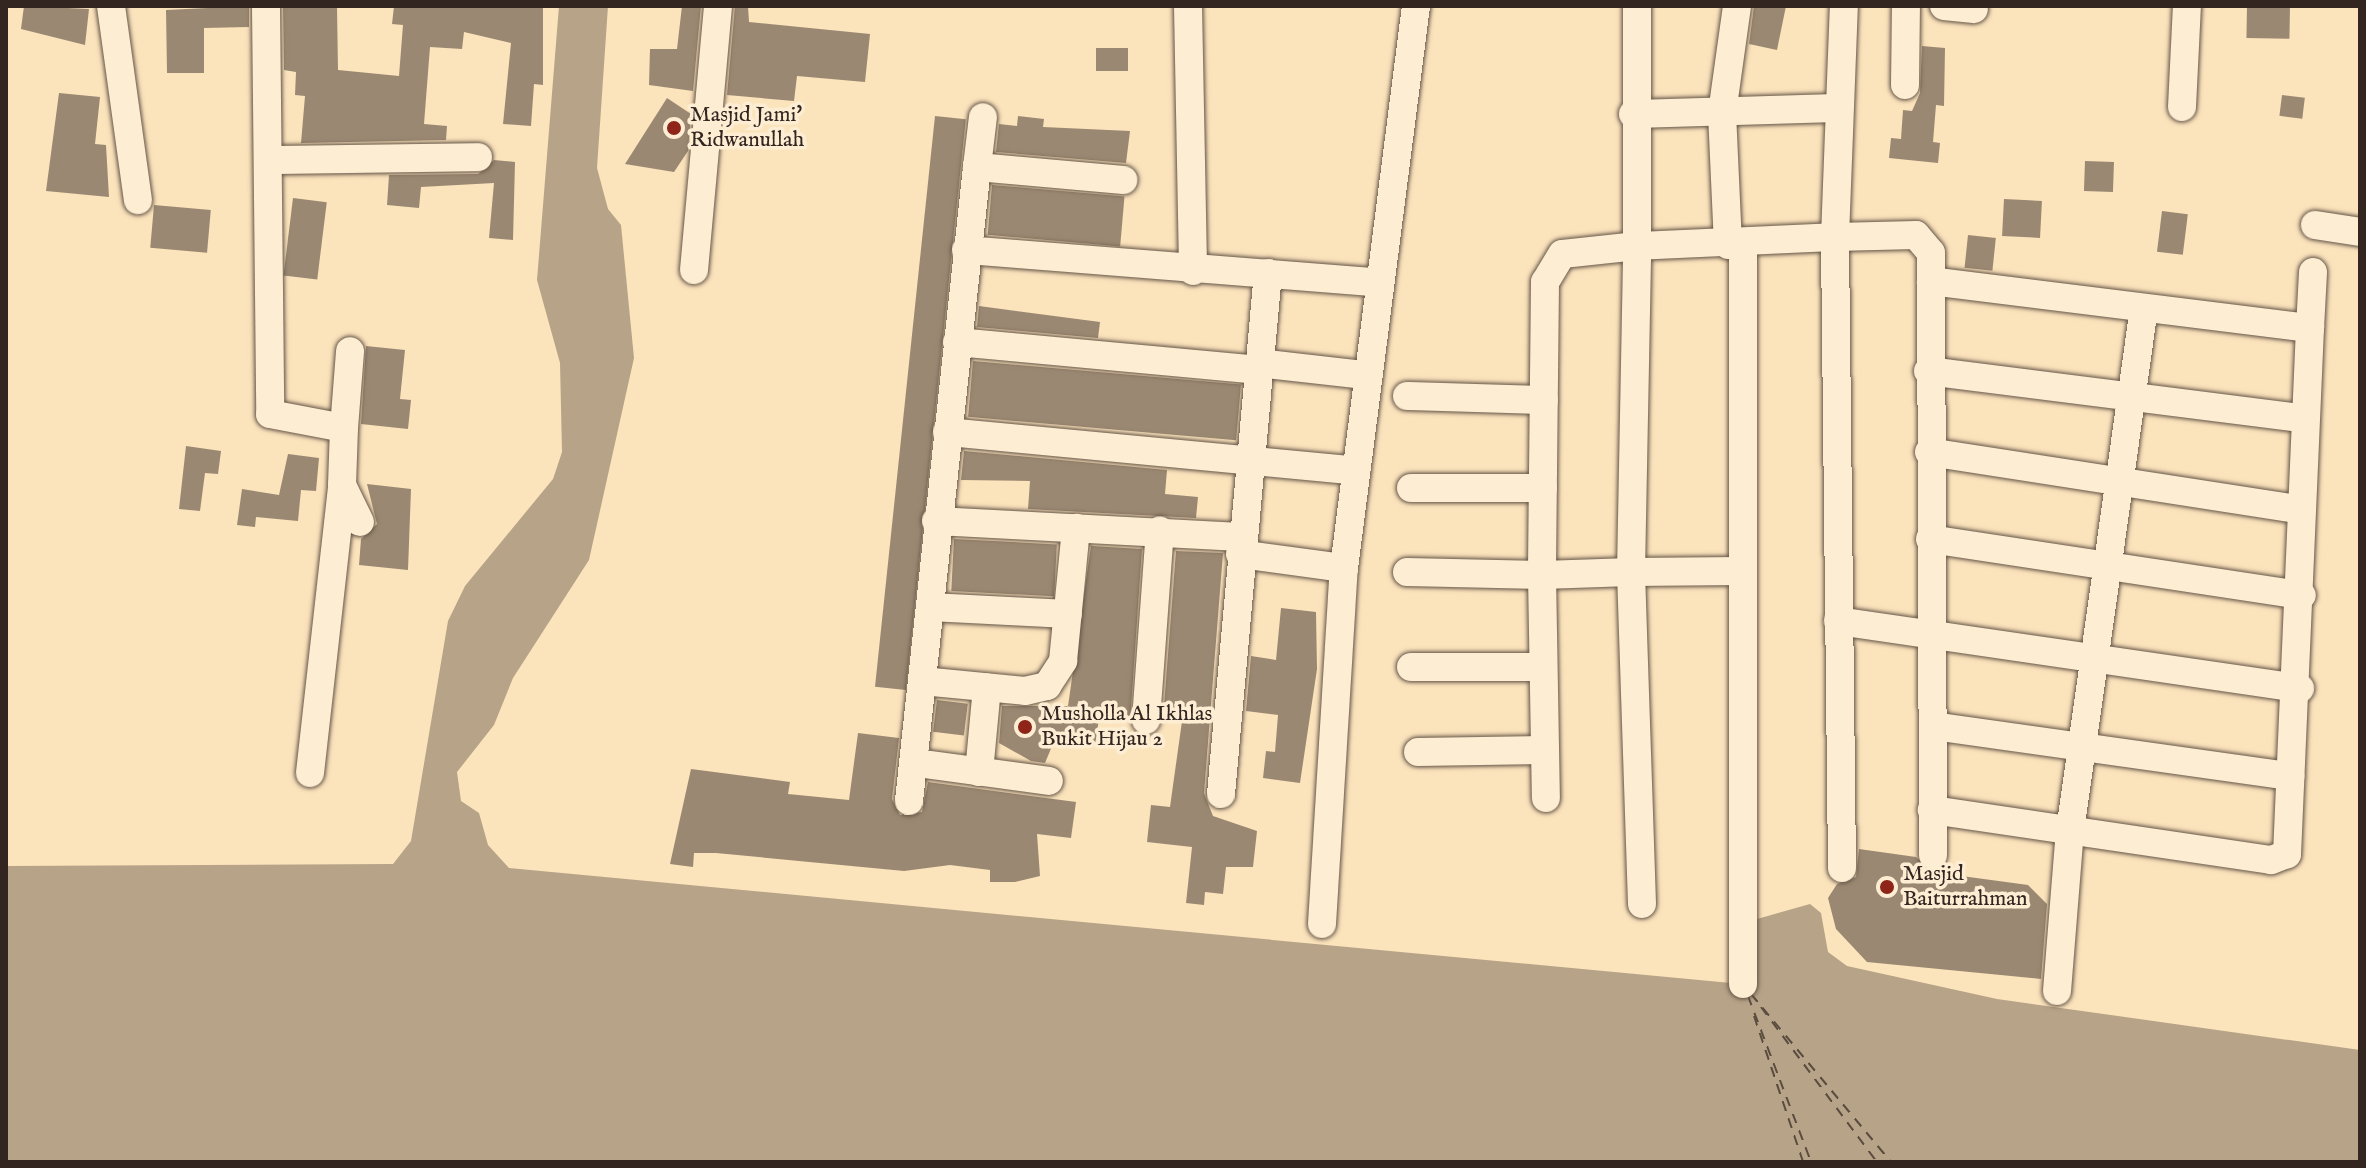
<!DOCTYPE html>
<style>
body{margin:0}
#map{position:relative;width:2366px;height:1168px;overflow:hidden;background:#fbe3bc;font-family:"IM FELL English",serif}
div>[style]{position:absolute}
.water>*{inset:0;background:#b7a387}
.ferry>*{height:2px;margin-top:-1px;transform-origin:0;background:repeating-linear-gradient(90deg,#5b4c40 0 10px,transparent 0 18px)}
.building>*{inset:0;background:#9b8872;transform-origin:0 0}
.roads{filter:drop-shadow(0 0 2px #655548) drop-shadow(0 0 2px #655548)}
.minor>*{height:28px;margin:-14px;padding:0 14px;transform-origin:14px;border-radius:14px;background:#fcedd3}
.dots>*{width:22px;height:22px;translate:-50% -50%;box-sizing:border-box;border:4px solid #fcedd3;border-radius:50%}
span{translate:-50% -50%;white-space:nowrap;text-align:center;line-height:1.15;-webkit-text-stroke:7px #fcedd3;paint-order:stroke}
.poi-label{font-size:22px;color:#332621}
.left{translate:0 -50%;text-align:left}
.frame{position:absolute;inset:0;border:8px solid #332621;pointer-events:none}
</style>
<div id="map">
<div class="water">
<i style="clip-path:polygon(559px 6px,608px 6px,597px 168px,608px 209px,621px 225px,634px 358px,589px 560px,513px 678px,494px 725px,457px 772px,461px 801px,479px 813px,488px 845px,509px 868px,1752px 985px,1757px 919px,1810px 904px,1821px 913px,1828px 952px,1847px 966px,1997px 999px,2360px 1050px,2360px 1162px,6px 1162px,6px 866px,393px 864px,411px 841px,448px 621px,465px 586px,553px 479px,562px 452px,560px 363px,537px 280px)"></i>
</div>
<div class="ferry">
<i style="left:1751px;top:994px;width:219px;rotate:50.2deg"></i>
<i style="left:1748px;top:996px;width:178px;rotate:69.2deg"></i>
<i style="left:1761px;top:1007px;width:194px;rotate:53.2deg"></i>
<i style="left:1754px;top:1016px;width:154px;rotate:71.4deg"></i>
</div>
<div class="building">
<i style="clip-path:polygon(24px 6px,89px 9px,85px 45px,21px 29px)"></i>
<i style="clip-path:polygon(249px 6px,249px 27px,204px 28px,204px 73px,167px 73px,166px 10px)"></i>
<i style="clip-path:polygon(283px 6px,337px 6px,338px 70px,399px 76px,403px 25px,392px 24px,394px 6px,543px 6px,543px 85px,534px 84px,531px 126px,503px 124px,511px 43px,464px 32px,462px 49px,430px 47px,424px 124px,447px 126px,446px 140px,301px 143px,305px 96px,295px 95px,296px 72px,284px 70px)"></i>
<i style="clip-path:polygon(682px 6px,701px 6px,693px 91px,649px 85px,650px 49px,677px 49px)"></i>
<i style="clip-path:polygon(735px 6px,748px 6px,749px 22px,870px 34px,865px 82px,797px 76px,794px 101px,727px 95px)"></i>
<i style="clip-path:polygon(1754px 6px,1786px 6px,1777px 50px,1749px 44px)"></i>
<i style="left:2247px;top:6px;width:43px;height:32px;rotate:1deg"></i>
<i style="clip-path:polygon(1922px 46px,1945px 48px,1944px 106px,1936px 105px,1933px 142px,1940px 143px,1938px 163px,1889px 158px,1891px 138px,1901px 139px,1903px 110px,1912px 111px,1920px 93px)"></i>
<i style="left:1096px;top:48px;width:32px;height:23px"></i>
<i style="clip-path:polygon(59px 93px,100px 97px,95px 144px,106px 145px,109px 197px,46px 191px)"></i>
<i style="left:2282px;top:95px;width:23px;height:21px;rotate:7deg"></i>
<i style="clip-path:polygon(667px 98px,691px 114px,688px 151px,674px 172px,625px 164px)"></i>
<i style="left:935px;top:116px;width:31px;height:574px;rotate:6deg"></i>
<i style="clip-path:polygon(1018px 116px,1044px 119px,1043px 127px,1130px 131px,1126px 163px,996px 152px,999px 124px,1017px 126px)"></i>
<i style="clip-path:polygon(494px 160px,515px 162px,513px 240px,489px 238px,494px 183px,421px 187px,419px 208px,387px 205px,389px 175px,478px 174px)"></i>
<i style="left:2085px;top:161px;width:29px;height:30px;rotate:2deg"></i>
<i style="left:992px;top:185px;width:133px;height:50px;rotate:5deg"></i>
<i style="left:293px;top:198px;width:34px;height:78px;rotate:7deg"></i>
<i style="left:2004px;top:199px;width:38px;height:37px;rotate:3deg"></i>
<i style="left:154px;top:205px;width:57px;height:43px;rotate:5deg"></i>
<i style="left:2162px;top:211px;width:26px;height:41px;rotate:7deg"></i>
<i style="left:1968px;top:235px;width:28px;height:33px;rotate:6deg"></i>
<i style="clip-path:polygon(979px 306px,1100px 322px,1098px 338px,977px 327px)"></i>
<i style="clip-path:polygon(366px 346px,405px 350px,400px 399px,411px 400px,408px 429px,361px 424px)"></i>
<i style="left:973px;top:361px;width:269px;height:56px;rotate:5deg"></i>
<i style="clip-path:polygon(186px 446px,221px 451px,218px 474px,205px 473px,200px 511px,179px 509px)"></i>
<i style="clip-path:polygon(964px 451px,1167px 470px,1165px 494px,1198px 497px,1196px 518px,1028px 509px,1030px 481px,961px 480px)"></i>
<i style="clip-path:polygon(288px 454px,319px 458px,316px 491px,301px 490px,298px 521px,256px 517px,255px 527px,237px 525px,242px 489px,279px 495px)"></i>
<i style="clip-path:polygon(367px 484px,411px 489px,408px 570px,359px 565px,361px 539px,377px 524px)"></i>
<i style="left:954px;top:539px;width:103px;height:52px;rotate:3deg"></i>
<i style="clip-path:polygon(1091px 546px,1142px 549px,1130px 722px,1099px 719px,1095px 745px,1055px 739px,1045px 763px,1031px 761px,999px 743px,1002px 706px,1068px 706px)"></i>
<i style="clip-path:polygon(1176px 551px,1223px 553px,1204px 793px,1213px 816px,1257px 831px,1253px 867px,1226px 867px,1223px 894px,1205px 892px,1204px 905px,1186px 903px,1192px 847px,1147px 842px,1151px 805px,1170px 807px,1182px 721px,1163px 719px)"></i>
<i style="clip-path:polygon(1281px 608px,1316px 612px,1317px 669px,1300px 783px,1263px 778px,1266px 751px,1275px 752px,1278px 715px,1246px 711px,1251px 656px,1276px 660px)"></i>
<i style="left:937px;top:700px;width:31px;height:32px;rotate:7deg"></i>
<i style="clip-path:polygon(858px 733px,899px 738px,892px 799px,900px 815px,922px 812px,928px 782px,1076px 802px,1071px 838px,1037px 834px,1040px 876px,1015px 882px,990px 882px,990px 870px,950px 865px,904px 871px,716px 853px,694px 853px,693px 867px,670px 864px,691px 769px,790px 782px,788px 794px,849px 800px)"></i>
<i style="clip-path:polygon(1859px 849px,1916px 857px,1932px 872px,2028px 885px,2047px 904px,2041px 979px,1867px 962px,1836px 929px,1828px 898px,1837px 884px,1856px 877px)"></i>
</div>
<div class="roads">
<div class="minor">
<i style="left:111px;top:6px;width:196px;rotate:82.1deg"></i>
<i style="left:266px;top:6px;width:408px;rotate:89.4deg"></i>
<i style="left:270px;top:414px;width:75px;rotate:10.7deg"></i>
<i style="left:344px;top:428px;width:57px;rotate:92deg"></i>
<i style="left:342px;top:485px;width:41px;rotate:64.1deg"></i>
<i style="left:1188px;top:6px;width:265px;rotate:88.9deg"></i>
<i style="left:1637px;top:6px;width:240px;rotate:90deg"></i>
<i style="left:1637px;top:246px;width:198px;rotate:-2.6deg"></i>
<i style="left:1835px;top:237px;width:231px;rotate:-87.8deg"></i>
<i style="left:1944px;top:6px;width:30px;rotate:6deg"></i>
<i style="left:1905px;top:85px;width:79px;rotate:-89.3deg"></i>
<i style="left:2182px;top:107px;width:101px;rotate:-87.2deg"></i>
<i style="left:1633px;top:114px;width:206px;rotate:-1.7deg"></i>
<i style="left:273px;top:160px;width:205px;rotate:-0.8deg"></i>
<i style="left:977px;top:167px;width:50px;rotate:-83.2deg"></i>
<i style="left:2315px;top:225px;width:46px;rotate:8.8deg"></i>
<i style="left:1728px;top:245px;width:132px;rotate:-92.6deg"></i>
<i style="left:1722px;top:113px;width:108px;rotate:-82deg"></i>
<i style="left:1743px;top:245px;width:739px;rotate:90deg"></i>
<i style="left:966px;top:250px;width:412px;rotate:4.5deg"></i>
<i style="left:694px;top:270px;width:265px;rotate:-84.8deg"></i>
<i style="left:1931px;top:281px;width:382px;rotate:7.1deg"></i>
<i style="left:2310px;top:328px;width:527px;rotate:92.5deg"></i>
<i style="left:2287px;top:854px;width:17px;rotate:159deg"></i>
<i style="left:2271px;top:860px;width:343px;rotate:-171.6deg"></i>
<i style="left:2310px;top:328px;width:56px;rotate:-86.9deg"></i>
<i style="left:957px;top:342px;width:301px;rotate:5.3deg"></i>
<i style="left:1258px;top:363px;width:108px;rotate:6.4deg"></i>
<i style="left:1928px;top:371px;width:376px;rotate:7.2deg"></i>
<i style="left:1407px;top:396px;width:137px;rotate:1.7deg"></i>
<i style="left:344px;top:428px;width:77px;rotate:-85.5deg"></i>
<i style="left:947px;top:432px;width:411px;rotate:5.4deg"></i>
<i style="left:1929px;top:452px;width:373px;rotate:8.8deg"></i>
<i style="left:1411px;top:488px;width:132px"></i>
<i style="left:936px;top:521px;width:305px;rotate:3deg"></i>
<i style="left:1930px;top:539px;width:376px;rotate:8.6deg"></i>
<i style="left:1240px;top:554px;width:105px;rotate:7.7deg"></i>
<i style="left:1407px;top:572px;width:135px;rotate:1.3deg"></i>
<i style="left:1542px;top:575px;width:223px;rotate:89deg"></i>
<i style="left:930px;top:607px;width:138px;rotate:2.9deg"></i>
<i style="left:1838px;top:621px;width:467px;rotate:8.3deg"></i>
<i style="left:1411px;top:667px;width:132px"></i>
<i style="left:922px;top:681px;width:103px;rotate:5.5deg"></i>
<i style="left:1025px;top:691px;width:23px;rotate:-13deg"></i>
<i style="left:1047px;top:686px;width:30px;rotate:-57deg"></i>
<i style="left:1063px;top:661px;width:134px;rotate:-84.4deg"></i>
<i style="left:1146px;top:720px;width:190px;rotate:-85.8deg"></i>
<i style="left:1933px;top:726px;width:361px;rotate:8deg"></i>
<i style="left:1418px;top:752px;width:126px;rotate:-0.9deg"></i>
<i style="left:924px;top:764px;width:126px;rotate:7.7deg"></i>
<i style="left:979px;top:772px;width:85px;rotate:-84.6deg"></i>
<i style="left:310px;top:773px;width:289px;rotate:-83.6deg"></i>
<i style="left:1221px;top:794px;width:523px;rotate:-84.85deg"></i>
<i style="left:909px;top:801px;width:638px;rotate:-83.88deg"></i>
<i style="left:977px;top:167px;width:147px;rotate:5.1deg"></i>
<i style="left:1842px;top:868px;width:631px;rotate:-90.64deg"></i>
<i style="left:1835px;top:237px;width:81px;rotate:-1.4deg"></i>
<i style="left:1916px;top:235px;width:23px;rotate:50deg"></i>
<i style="left:1931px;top:253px;width:602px;rotate:89.81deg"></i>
<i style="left:1642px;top:904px;width:332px;rotate:-91.9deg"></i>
<i style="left:1631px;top:572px;width:326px;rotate:-88.9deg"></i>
<i style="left:1637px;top:246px;width:75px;rotate:173.9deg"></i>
<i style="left:1562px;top:254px;width:33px;rotate:121deg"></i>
<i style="left:1545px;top:282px;width:293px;rotate:90.6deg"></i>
<i style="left:1542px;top:575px;width:89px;rotate:-1.9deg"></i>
<i style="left:1631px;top:572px;width:111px;rotate:-0.5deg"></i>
<i style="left:1322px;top:924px;width:357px;rotate:-86.5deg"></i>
<i style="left:1344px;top:568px;width:567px;rotate:-82.7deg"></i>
<i style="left:2057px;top:991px;width:161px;rotate:-85.4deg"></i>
<i style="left:2070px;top:831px;width:528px;rotate:-81.95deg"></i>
</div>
</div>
<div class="dots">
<i style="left:674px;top:128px;background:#8f2418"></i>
<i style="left:1025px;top:727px;background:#8f2418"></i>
<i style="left:1887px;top:887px;background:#8f2418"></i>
</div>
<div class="poi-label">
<span class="left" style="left:690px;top:128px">Masjid Jami'<br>Ridwanullah</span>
<span class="left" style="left:1041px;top:727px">Musholla Al Ikhlas<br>Bukit Hijau 2</span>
<span class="left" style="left:1903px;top:887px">Masjid<br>Baiturrahman</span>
</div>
<div class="frame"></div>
</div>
